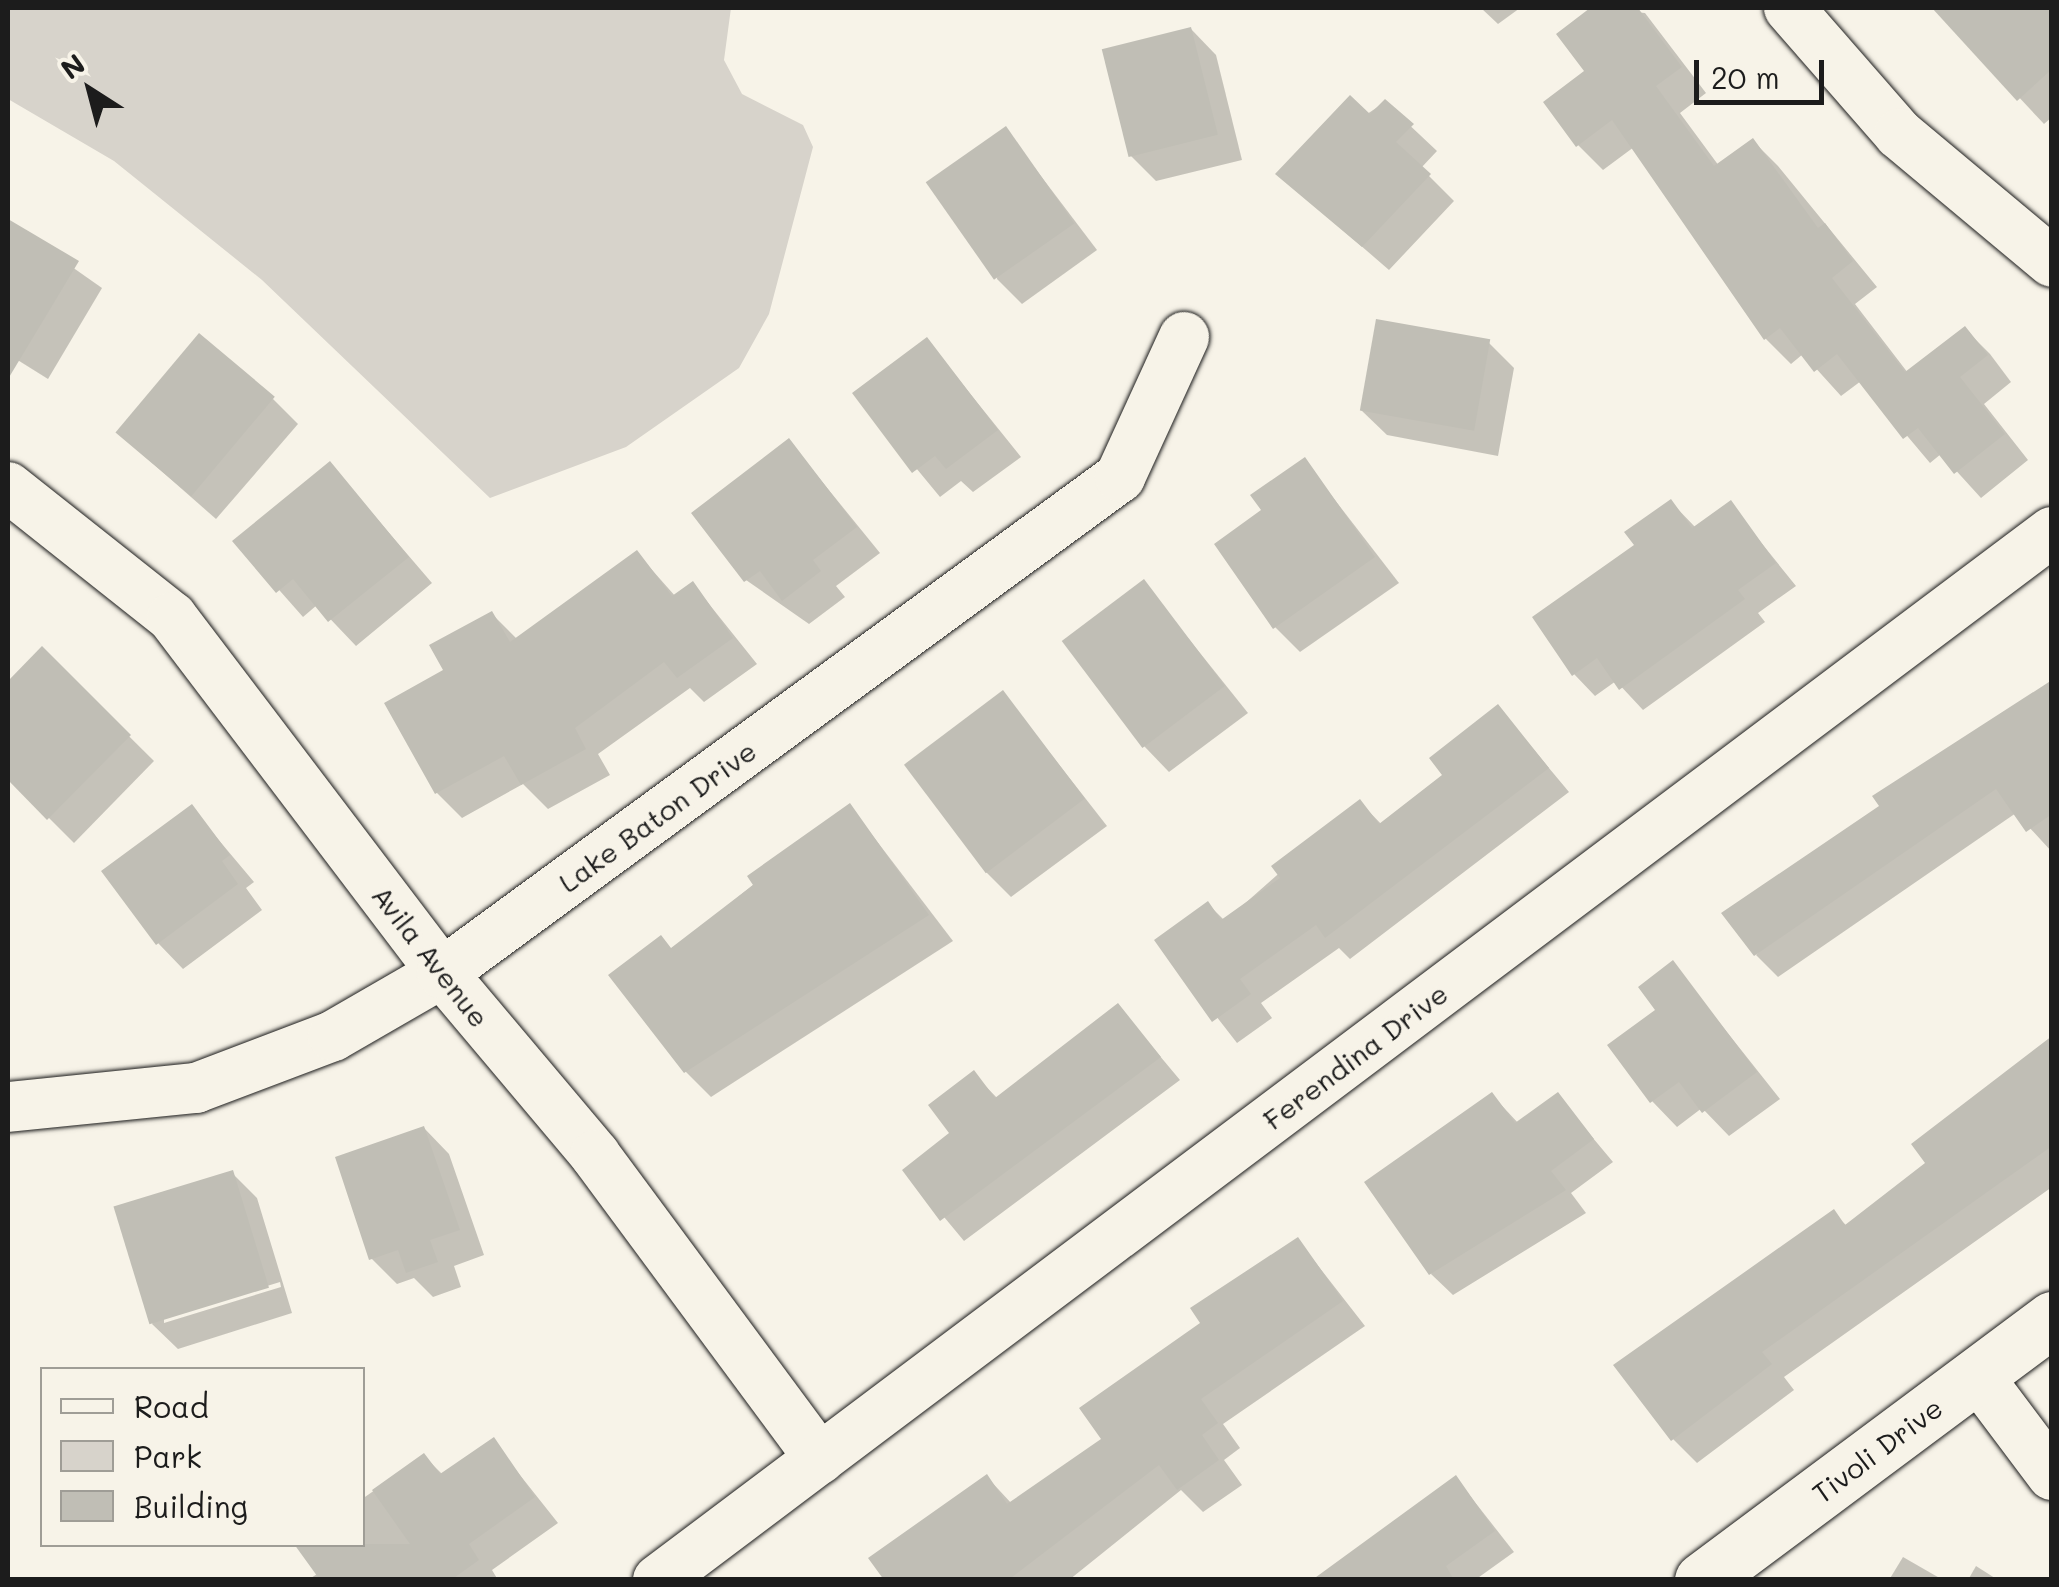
<!DOCTYPE html>
<style>
body{margin:0}
#map{position:relative;width:2059px;height:1587px;overflow:hidden;background:#f7f3e8;font-family:Mali,sans-serif}
div>[style]{position:absolute}
.green>*{inset:0;background:#d7d3cb}
.shadow>*{inset:0;background:#0003}
.building>*{inset:0;background:#c0beb5;transform-origin:0 0}
.roads{filter:drop-shadow(0 0 2px #1c1c1c) drop-shadow(0 0 2px #1c1c1c)}
.minor>*{height:50px;margin:-25px;padding:0 25px;transform-origin:25px;border-radius:25px;background:#f7f3e8}
.tertiary>*{height:55px;margin:-27.5px;padding:0 27.5px;transform-origin:27.5px;border-radius:27.5px;background:#f7f3e8}
span{translate:-50% -50%;white-space:nowrap;text-align:center;line-height:1.15;-webkit-text-stroke:8px #f7f3e8;paint-order:stroke}
.street-label{font-size:28px;color:#1c1c1c}
.frame{position:absolute;inset:0;border:10px solid #1c1c1c;pointer-events:none}
.legend{position:absolute;left:40px;top:1367px;width:325px;height:180px;box-sizing:border-box;background:#f7f3e8;border:2px solid #9f9d96;margin:0;padding:12px 18px;list-style:none;font-size:30px;color:#1c1c1c}
.legend li{display:flex;align-items:center;gap:20px;height:50px}
.legend b{width:50px;border:2px solid #9f9d96}
.north{position:absolute;left:40px;top:40px;width:100px;height:100px;-webkit-text-stroke:8px #f7f3e8;paint-order:stroke;rotate:324deg;font-size:28px;font-weight:700;line-height:40px;text-align:center;color:#1c1c1c}
.north::after{content:'';display:block;margin:auto;width:35px;height:45px;background:#1c1c1c;clip-path:polygon(50% 0,100% 100%,50% 72%,0 100%)}
.scale{position:absolute;left:1694px;top:60px;width:130px;height:45px;box-sizing:border-box;border:5px solid #1c1c1c;border-top:0;padding-left:12px;font-size:30px;line-height:35px;white-space:nowrap;color:#1c1c1c;-webkit-text-stroke:8px #f7f3e8;paint-order:stroke}
</style>
<div id="map">
<div class="green">
<i style="clip-path:polygon(8px 8px,731px 8px,724px 60px,742px 94px,803px 125px,813px 147px,769px 314px,739px 368px,626px 447px,490px 498px,262px 280px,114px 161px,8px 99px)"></i>
</div>
<div class="shadow">
<i style="clip-path:polygon(1481px 8px,1520px 8px,1498px 24px)"></i>
<i style="clip-path:polygon(1595px 8px,1645px 13px,1706px 93px,1680px 113px,1719px 166px,1753px 141px,1778px 166px,1877px 287px,1855px 304px,1908px 373px,1965px 329px,1990px 354px,2011px 382px,1984px 404px,2028px 460px,1981px 498px,1941px 454px,1930px 463px,1861px 381px,1841px 396px,1803px 354px,1791px 364px,1766px 339px,1634px 147px,1603px 170px,1578px 145px,1588px 72px,1559px 34px)"></i>
<i style="clip-path:polygon(1935px 8px,2052px 8px,2052px 117px,2044px 124px)"></i>
<i style="clip-path:polygon(1191px 29px,1216px 55px,1242px 160px,1156px 181px,1131px 156px)"></i>
<i style="clip-path:polygon(1385px 102px,1437px 151px,1421px 168px,1454px 201px,1389px 270px,1278px 174px)"></i>
<i style="clip-path:polygon(1006px 130px,1097px 250px,1022px 304px,997px 279px)"></i>
<i style="clip-path:polygon(8px 222px,102px 288px,48px 379px,8px 354px)"></i>
<i style="clip-path:polygon(927px 340px,1021px 457px,973px 492px,961px 481px,940px 497px,855px 394px)"></i>
<i style="clip-path:polygon(1489px 343px,1514px 368px,1498px 456px,1387px 435px,1361px 410px)"></i>
<i style="clip-path:polygon(273px 399px,298px 424px,216px 519px,117px 432px)"></i>
<i style="clip-path:polygon(789px 441px,880px 553px,836px 586px,845px 597px,809px 624px,746px 580px)"></i>
<i style="clip-path:polygon(1304px 460px,1399px 583px,1300px 652px,1275px 627px,1265px 511px)"></i>
<i style="clip-path:polygon(330px 464px,432px 583px,356px 646px,317px 605px,303px 617px,236px 541px)"></i>
<i style="clip-path:polygon(1671px 502px,1696px 528px,1730px 504px,1796px 586px,1758px 613px,1765px 622px,1643px 710px,1616px 681px,1595px 696px,1574px 674px,1638px 546px)"></i>
<i style="clip-path:polygon(637px 553px,676px 597px,693px 584px,757px 664px,704px 702px,690px 688px,598px 754px,610px 775px,548px 809px,523px 784px,462px 818px,437px 793px,447px 671px,492px 614px,518px 640px)"></i>
<i style="clip-path:polygon(1144px 583px,1248px 713px,1169px 772px,1144px 746px)"></i>
<i style="clip-path:polygon(42px 650px,154px 761px,74px 843px,8px 777px,8px 684px)"></i>
<i style="clip-path:polygon(2052px 681px,2052px 852px,2016px 813px,1778px 977px,1756px 955px,1882px 806px)"></i>
<i style="clip-path:polygon(1003px 693px,1107px 826px,1011px 897px,986px 872px)"></i>
<i style="clip-path:polygon(1498px 707px,1569px 792px,1350px 959px,1339px 948px,1261px 1003px,1272px 1018px,1237px 1043px,1157px 940px,1208px 904px,1225px 921px,1360px 802px,1382px 825px,1445px 776px)"></i>
<i style="clip-path:polygon(850px 806px,953px 941px,711px 1097px,686px 1072px,673px 950px)"></i>
<i style="clip-path:polygon(191px 807px,254px 882px,246px 888px,262px 910px,183px 969px,158px 943px)"></i>
<i style="clip-path:polygon(1673px 964px,1780px 1099px,1729px 1136px,1702px 1108px,1677px 1127px,1652px 1101px,1658px 1010px)"></i>
<i style="clip-path:polygon(1118px 1006px,1180px 1080px,964px 1241px,905px 1170px,953px 1134px,974px 1074px,998px 1099px)"></i>
<i style="clip-path:polygon(2052px 1039px,2052px 1187px,1784px 1377px,1794px 1390px,1697px 1463px,1673px 1439px,1833px 1213px,1847px 1226px,1928px 1163px,1914px 1145px)"></i>
<i style="clip-path:polygon(1492px 1095px,1519px 1124px,1557px 1095px,1613px 1162px,1571px 1193px,1586px 1213px,1453px 1295px,1431px 1274px)"></i>
<i style="clip-path:polygon(424px 1128px,449px 1154px,484px 1255px,454px 1266px,461px 1287px,433px 1297px,414px 1278px,397px 1284px,371px 1258px)"></i>
<i style="clip-path:polygon(evenodd,232px 1173px,257px 1198px,292px 1313px,178px 1349px,152px 1324px,232px 1173px,280px 1282px,281px 1287px,164px 1323px,164px 1318px,280px 1282px)"></i>
<i style="clip-path:polygon(1298px 1240px,1365px 1326px,1223px 1424px,1240px 1448px,1224px 1460px,1242px 1485px,1203px 1512px,1181px 1490px,1069px 1580px,888px 1580px,987px 1477px,1012px 1504px,1105px 1440px,1203px 1324px)"></i>
<i style="clip-path:polygon(493px 1441px,558px 1523px,492px 1570px,498px 1580px,308px 1580px,362px 1544px,362px 1499px,424px 1456px,443px 1475px)"></i>
<i style="clip-path:polygon(1456px 1478px,1514px 1552px,1475px 1580px,1325px 1580px)"></i>
<i style="clip-path:polygon(1903px 1557px,1943px 1580px,1889px 1580px)"></i>
<i style="clip-path:polygon(1976px 1566px,1998px 1580px,1968px 1580px)"></i>
</div>
<div class="building">
<i style="clip-path:polygon(1590px 8px,1638px 8px,1682px 67px,1656px 86px,1714px 166px,1753px 138px,1818px 228px,1825px 223px,1853px 261px,1832px 278px,1905px 372px,1965px 326px,1988px 355px,1960px 377px,2005px 434px,1954px 474px,1918px 428px,1903px 439px,1837px 354px,1814px 372px,1780px 328px,1764px 340px,1612px 120px,1576px 147px,1543px 102px,1584px 71px,1556px 34px)"></i>
<i style="clip-path:polygon(1932px 8px,2052px 8px,2052px 69px,2017px 101px)"></i>
<i style="left:1191px;top:27px;width:111px;height:92px;rotate:76deg"></i>
<i style="clip-path:polygon(1350px 95px,1370px 114px,1385px 99px,1414px 124px,1396px 142px,1431px 174px,1362px 247px,1275px 174px)"></i>
<i style="left:1006px;top:126px;width:119px;height:98px;rotate:55deg"></i>
<i style="clip-path:polygon(8px 219px,79px 261px,8px 379px)"></i>
<i style="left:1376px;top:319px;width:116px;height:93px;rotate:10deg"></i>
<i style="left:199px;top:333px;width:99px;height:130px;rotate:40deg"></i>
<i style="clip-path:polygon(927px 337px,998px 430px,946px 469px,935px 456px,912px 473px,852px 393px)"></i>
<i style="clip-path:polygon(789px 438px,857px 527px,813px 560px,821px 571px,782px 601px,760px 571px,744px 582px,691px 513px)"></i>
<i style="clip-path:polygon(1305px 457px,1375px 557px,1273px 629px,1214px 544px,1261px 510px,1250px 495px)"></i>
<i style="clip-path:polygon(330px 461px,409px 557px,328px 622px,293px 579px,276px 593px,232px 541px)"></i>
<i style="clip-path:polygon(1671px 499px,1692px 528px,1731px 500px,1776px 563px,1738px 590px,1745px 599px,1619px 690px,1597px 658px,1572px 676px,1532px 617px,1634px 545px,1624px 532px)"></i>
<i style="clip-path:polygon(637px 550px,672px 596px,693px 581px,733px 638px,677px 678px,664px 662px,575px 728px,586px 749px,521px 785px,504px 756px,435px 794px,384px 703px,443px 670px,429px 645px,492px 611px,510px 642px)"></i>
<i style="left:1144px;top:579px;width:134px;height:103px;rotate:53deg"></i>
<i style="clip-path:polygon(42px 646px,131px 735px,47px 820px,8px 780px,8px 681px)"></i>
<i style="clip-path:polygon(2052px 680px,2052px 814px,2026px 832px,1996px 789px,1754px 956px,1721px 913px,1879px 806px,1872px 796px)"></i>
<i style="left:1003px;top:690px;width:136px;height:124px;rotate:53deg"></i>
<i style="clip-path:polygon(1498px 704px,1549px 768px,1325px 938px,1316px 925px,1240px 979px,1251px 994px,1212px 1022px,1154px 940px,1208px 901px,1221px 920px,1280px 878px,1271px 866px,1360px 799px,1379px 824px,1442px 775px,1429px 758px)"></i>
<i style="clip-path:polygon(850px 803px,929px 915px,684px 1073px,608px 975px,661px 935px,671px 948px,753px 885px,747px 876px)"></i>
<i style="clip-path:polygon(192px 804px,230px 855px,222px 861px,238px 884px,156px 945px,101px 871px)"></i>
<i style="clip-path:polygon(1673px 960px,1757px 1072px,1702px 1113px,1679px 1082px,1650px 1103px,1607px 1045px,1655px 1010px,1638px 987px)"></i>
<i style="clip-path:polygon(1118px 1003px,1161px 1057px,940px 1221px,902px 1170px,949px 1133px,928px 1105px,974px 1070px,995px 1098px)"></i>
<i style="clip-path:polygon(2052px 1036px,2052px 1146px,1762px 1352px,1772px 1364px,1671px 1441px,1613px 1365px,1834px 1209px,1845px 1225px,1925px 1163px,1911px 1144px)"></i>
<i style="clip-path:polygon(1492px 1092px,1515px 1123px,1558px 1092px,1594px 1139px,1551px 1171px,1566px 1190px,1429px 1275px,1364px 1182px)"></i>
<i style="clip-path:polygon(424px 1126px,460px 1230px,430px 1240px,438px 1262px,406px 1273px,398px 1250px,369px 1260px,335px 1157px)"></i>
<i style="left:233px;top:1170px;width:123px;height:125px;rotate:73deg"></i>
<i style="clip-path:polygon(1298px 1237px,1343px 1301px,1201px 1399px,1218px 1423px,1202px 1435px,1219px 1460px,1177px 1490px,1159px 1465px,1008px 1580px,884px 1580px,868px 1558px,987px 1474px,1007px 1504px,1101px 1439px,1079px 1408px,1200px 1323px,1190px 1308px)"></i>
<i style="clip-path:polygon(494px 1437px,535px 1497px,469px 1544px,479px 1560px,451px 1580px,320px 1580px,294px 1544px,410px 1544px,372px 1490px,424px 1453px,440px 1474px)"></i>
<i style="clip-path:polygon(1456px 1475px,1495px 1531px,1446px 1566px,1454px 1580px,1312px 1580px)"></i>
</div>
<div class="roads">
<div class="minor">
<i style="left:1789px;top:8px;width:167px;rotate:48.9deg"></i>
<i style="left:1899px;top:134px;width:199px;rotate:39.9deg"></i>
<i style="left:8px;top:487px;width:209px;rotate:38.4deg"></i>
<i style="left:172px;top:617px;width:447px;rotate:52.8deg"></i>
<i style="left:442px;top:973px;width:238px;rotate:49.9deg"></i>
<i style="left:595px;top:1155px;width:378px;rotate:53.5deg"></i>
<i style="left:8px;top:1107px;width:189px;rotate:-5.8deg"></i>
<i style="left:196px;top:1088px;width:147px;rotate:-20.8deg"></i>
<i style="left:333px;top:1036px;width:126px;rotate:-30deg"></i>
<i style="left:442px;top:973px;width:840px;rotate:-36.19deg"></i>
<i style="left:1120px;top:477px;width:154px;rotate:-65.4deg"></i>
<i style="left:1977px;top:1375px;width:125px;rotate:53.1deg"></i>
<i style="left:658px;top:1580px;width:1744px;rotate:-36.94deg"></i>
</div>
<div class="tertiary">
<i style="left:1702px;top:1580px;width:437px;rotate:-36.7deg"></i>
</div>
</div>
<div class="street-label">
<span style="left:657px;top:816px;rotate:-36deg">Lake Baton Drive</span>
<span style="left:431px;top:956px;rotate:52deg">Avila Avenue</span>
<span style="left:1355px;top:1056px;rotate:-37deg">Ferendina Drive</span>
<span style="left:1877px;top:1450px;rotate:-37deg">Tivoli Drive</span>
</div>
<div class="frame"></div>
<ul class="legend">
<li><b style="height:12px;background:#f7f3e8"></b>Road</li>
<li><b style="height:28px;background:#d7d3cb"></b>Park</li>
<li><b style="height:28px;background:#c0beb5"></b>Building</li>
</ul>
<div class="north">N</div>
<div class="scale">20 m</div>
</div>
